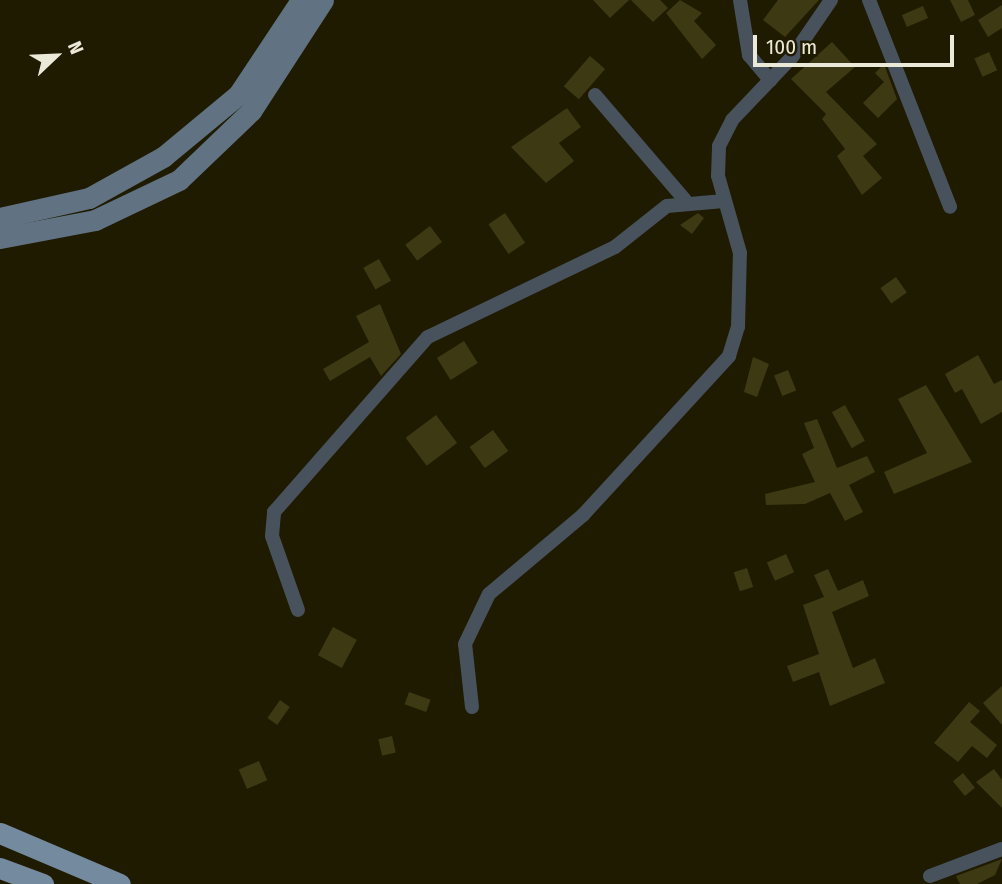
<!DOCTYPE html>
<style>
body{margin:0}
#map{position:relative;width:1002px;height:884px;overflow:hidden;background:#1f1b00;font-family:"Fira Sans Condensed",sans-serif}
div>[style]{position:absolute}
.building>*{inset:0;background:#3d3912;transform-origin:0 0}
.street>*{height:14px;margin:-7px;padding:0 7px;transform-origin:7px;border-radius:7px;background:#48525d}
.secondary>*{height:21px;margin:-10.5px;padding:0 10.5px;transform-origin:10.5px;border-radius:10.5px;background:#617282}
.primary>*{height:21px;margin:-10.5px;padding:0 10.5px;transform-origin:10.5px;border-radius:10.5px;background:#748a9f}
span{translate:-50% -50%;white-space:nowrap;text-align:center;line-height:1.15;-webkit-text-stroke:5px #1f1b00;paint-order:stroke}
.north{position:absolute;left:21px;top:21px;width:70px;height:70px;-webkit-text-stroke:5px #1f1b00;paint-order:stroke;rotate:67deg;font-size:19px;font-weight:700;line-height:28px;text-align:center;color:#ebe9d7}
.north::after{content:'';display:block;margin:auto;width:24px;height:32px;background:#ebe9d7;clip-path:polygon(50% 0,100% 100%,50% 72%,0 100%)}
.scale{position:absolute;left:753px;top:35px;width:201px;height:32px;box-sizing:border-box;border:4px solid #ebe9d7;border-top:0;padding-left:9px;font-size:21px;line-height:24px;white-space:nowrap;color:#ebe9d7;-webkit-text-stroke:5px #1f1b00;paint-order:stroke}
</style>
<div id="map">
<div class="building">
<i style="clip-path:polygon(593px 0,629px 0,610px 18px)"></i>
<i style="clip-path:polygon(631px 0,660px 0,668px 8px,653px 22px)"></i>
<i style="clip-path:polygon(680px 0,702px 13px,694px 21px,716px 45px,702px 59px,666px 13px)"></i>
<i style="clip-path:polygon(778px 0,819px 0,785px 37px,763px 20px)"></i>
<i style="clip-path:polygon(950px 0,968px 0,975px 15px,961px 22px)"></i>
<i style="clip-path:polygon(1002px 5px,1002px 28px,988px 37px,978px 20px)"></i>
<i style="left:923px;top:6px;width:13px;height:23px;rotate:67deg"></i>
<i style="clip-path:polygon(832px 42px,855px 67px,826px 92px,877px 144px,863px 156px,882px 178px,862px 195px,837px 156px,845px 149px,822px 119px,826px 114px,791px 79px)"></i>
<i style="left:989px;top:52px;width:20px;height:16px;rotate:66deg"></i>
<i style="left:590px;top:56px;width:20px;height:40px;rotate:41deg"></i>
<i style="clip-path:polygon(884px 64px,897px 99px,878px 118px,863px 103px,884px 82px,875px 73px)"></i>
<i style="clip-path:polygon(567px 108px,581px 127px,559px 143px,574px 161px,546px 183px,511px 147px)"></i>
<i style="left:505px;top:213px;width:36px;height:20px;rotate:56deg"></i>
<i style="clip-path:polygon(698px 213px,704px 218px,692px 234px,680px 225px)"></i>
<i style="left:430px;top:226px;width:20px;height:31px;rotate:53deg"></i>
<i style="left:379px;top:259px;width:25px;height:18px;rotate:61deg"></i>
<i style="left:896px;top:277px;width:19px;height:19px;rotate:55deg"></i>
<i style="clip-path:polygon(380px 304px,401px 354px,381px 376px,370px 357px,330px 381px,323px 369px,369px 342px,356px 316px)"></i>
<i style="left:464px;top:341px;width:26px;height:32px;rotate:58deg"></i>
<i style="clip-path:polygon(978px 355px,994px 384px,1002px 380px,1002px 412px,981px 424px,962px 389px,955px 393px,945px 374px)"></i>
<i style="clip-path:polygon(753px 357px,769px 364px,757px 397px,744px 392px)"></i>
<i style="left:788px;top:370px;width:22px;height:15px;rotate:68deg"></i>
<i style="clip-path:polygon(926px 385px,972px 462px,894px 494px,884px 472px,927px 453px,898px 399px)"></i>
<i style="left:845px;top:405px;width:41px;height:15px;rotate:61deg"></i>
<i style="left:436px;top:415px;width:35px;height:38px;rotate:53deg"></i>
<i style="clip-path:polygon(817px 419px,837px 468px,867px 456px,875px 472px,849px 485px,863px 512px,845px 521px,830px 493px,805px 504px,766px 505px,765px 494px,815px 482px,802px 454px,814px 448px,804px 423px)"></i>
<i style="left:493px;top:430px;width:26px;height:29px;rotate:54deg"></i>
<i style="left:786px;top:554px;width:20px;height:21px;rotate:66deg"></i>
<i style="left:747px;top:568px;width:20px;height:14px;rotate:72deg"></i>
<i style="clip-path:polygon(828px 569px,838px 591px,863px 580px,869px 596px,832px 612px,853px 668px,875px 658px,885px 683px,830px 706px,819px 672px,793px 682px,787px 666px,819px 654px,803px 605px,824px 597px,814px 575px)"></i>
<i style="left:333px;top:627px;width:27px;height:32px;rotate:28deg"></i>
<i style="clip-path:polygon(1002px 686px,1002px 725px,983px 703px)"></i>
<i style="left:409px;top:692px;width:23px;height:13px;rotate:20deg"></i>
<i style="left:280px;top:700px;width:12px;height:22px;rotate:35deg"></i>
<i style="clip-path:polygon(969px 702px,980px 711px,970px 722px,997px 745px,987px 758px,972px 746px,958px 762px,934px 743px)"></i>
<i style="left:392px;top:736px;width:17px;height:14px;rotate:77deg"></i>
<i style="left:259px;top:761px;width:21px;height:22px;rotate:67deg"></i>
<i style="clip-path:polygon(994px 769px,1002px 780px,1002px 808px,976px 782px)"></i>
<i style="left:963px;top:773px;width:19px;height:13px;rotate:51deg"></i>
<i style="clip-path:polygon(1002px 859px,995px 875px,977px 884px,960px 884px,956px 876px)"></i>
</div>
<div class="street">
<i style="left:740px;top:0;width:56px;rotate:80.7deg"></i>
<i style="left:749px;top:55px;width:33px;rotate:50deg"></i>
<i style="left:869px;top:0;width:222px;rotate:68.6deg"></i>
<i style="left:595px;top:95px;width:138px;rotate:49.4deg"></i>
<i style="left:298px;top:610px;width:78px;rotate:-109.4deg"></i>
<i style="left:272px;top:536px;width:24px;rotate:-85deg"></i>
<i style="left:274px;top:512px;width:233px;rotate:-48.7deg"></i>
<i style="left:428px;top:337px;width:208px;rotate:-25.7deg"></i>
<i style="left:615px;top:247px;width:66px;rotate:-38.3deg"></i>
<i style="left:667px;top:206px;width:57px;rotate:-5deg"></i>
<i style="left:472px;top:707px;width:63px;rotate:-96.3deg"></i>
<i style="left:465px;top:644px;width:55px;rotate:-64.4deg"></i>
<i style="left:489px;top:594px;width:123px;rotate:-40deg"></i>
<i style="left:583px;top:515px;width:216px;rotate:-47.4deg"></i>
<i style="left:729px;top:356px;width:30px;rotate:-73deg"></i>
<i style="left:738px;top:327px;width:74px;rotate:-88.5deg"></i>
<i style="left:740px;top:253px;width:80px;rotate:-105.9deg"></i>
<i style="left:718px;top:176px;width:30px;rotate:-88deg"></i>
<i style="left:719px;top:146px;width:29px;rotate:-63deg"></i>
<i style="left:732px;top:120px;width:87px;rotate:-46.4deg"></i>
<i style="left:792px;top:57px;width:69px;rotate:-55.6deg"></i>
<i style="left:930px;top:876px;width:77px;rotate:-20.6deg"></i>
</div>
<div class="secondary">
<i style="left:0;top:218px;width:91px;rotate:-12.7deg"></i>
<i style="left:89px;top:198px;width:85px;rotate:-29deg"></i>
<i style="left:163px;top:157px;width:97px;rotate:-39.6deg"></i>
<i style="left:238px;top:95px;width:114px;rotate:-56.4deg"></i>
<i style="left:0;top:238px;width:97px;rotate:-10.7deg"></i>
<i style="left:95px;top:220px;width:93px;rotate:-25.5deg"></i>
<i style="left:179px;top:180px;width:100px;rotate:-43.8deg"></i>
<i style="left:251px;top:111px;width:132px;rotate:-57deg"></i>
</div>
<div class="primary">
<i style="left:0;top:833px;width:130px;rotate:23deg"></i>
<i style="left:0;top:868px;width:46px;rotate:20.4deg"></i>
</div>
<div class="north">N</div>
<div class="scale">100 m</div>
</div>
